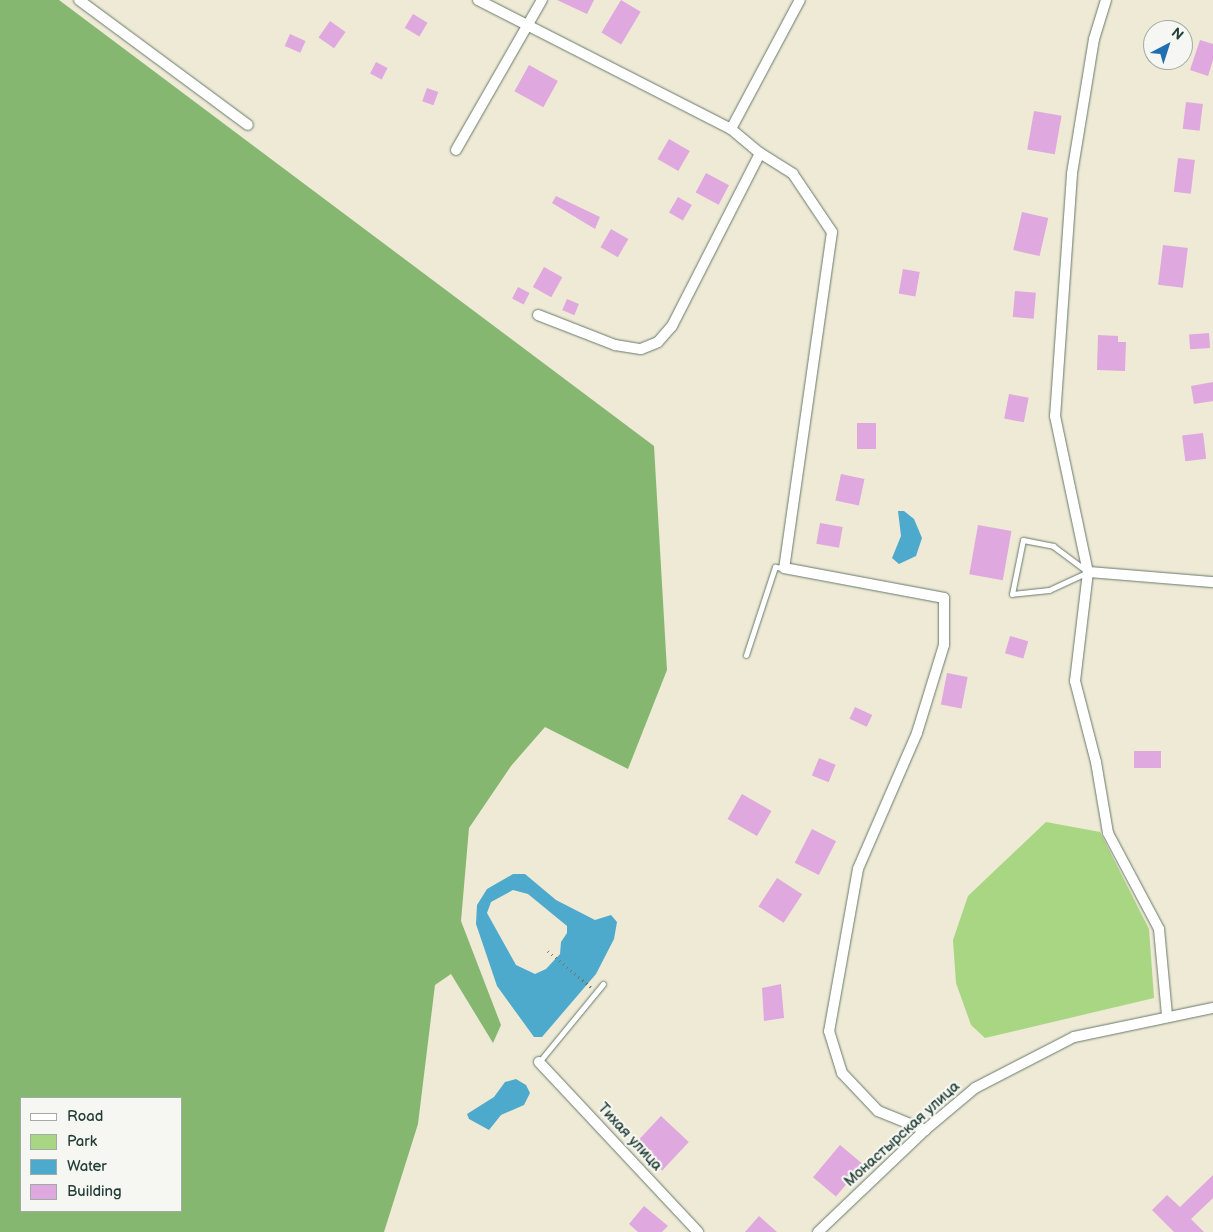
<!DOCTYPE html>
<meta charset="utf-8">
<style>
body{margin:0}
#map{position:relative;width:1213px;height:1232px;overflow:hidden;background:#eeead5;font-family:"Balsamiq Sans",sans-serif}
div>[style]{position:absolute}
.green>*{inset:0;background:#a8d683}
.forest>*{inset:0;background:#86b771}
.water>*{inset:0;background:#4eaacc}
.building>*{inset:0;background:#dfa8de;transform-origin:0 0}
.path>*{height:2.5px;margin-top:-1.25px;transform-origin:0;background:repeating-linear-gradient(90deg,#677a6c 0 1px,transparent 0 5px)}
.roads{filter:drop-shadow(0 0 1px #677a6c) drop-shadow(0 0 1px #677a6c)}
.service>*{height:5px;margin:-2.5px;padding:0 2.5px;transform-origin:2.5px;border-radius:2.5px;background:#fff}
.minor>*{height:10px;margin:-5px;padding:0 5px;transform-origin:5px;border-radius:5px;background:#fff}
span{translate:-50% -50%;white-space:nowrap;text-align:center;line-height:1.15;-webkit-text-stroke:4.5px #f6f6f2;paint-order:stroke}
.street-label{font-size:15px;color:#1f3d34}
.legend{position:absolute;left:20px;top:1097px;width:162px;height:115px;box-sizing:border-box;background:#f6f6f2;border:1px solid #a0aca6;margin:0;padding:6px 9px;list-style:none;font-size:15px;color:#1f3d34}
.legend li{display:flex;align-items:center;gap:10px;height:25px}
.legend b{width:25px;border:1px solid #a0aca6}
.north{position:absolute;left:1143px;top:20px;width:50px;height:50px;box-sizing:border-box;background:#f6f6f2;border:1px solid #a0aca6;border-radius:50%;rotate:40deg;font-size:14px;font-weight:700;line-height:20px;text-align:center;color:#1f3d34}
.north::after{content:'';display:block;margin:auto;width:18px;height:22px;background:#1f6fb2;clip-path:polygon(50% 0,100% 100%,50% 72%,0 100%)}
</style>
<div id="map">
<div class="green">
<i style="clip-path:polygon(1046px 822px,1100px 832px,1149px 929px,1154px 998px,985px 1038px,971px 1025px,956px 983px,953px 940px,968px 896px)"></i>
</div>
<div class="forest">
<i style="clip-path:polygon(evenodd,0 0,59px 0,654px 446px,667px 670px,628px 769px,545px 727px,511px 766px,469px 828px,461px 921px,501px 1025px,493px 1043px,451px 974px,435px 985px,418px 1124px,384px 1232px,0 1232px,0 0,21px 1098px,181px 1098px,181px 1211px,21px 1211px,21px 1098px)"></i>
</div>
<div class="water">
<i style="clip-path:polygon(898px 511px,904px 511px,914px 519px,922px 538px,916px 556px,899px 564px,892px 558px,901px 536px)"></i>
<i style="clip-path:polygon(evenodd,513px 874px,525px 874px,556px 900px,595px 920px,611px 915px,617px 922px,614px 939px,596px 974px,542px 1037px,534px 1037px,497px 986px,476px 924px,477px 905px,487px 889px,513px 874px,513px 890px,528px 894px,567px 926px,567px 933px,561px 942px,560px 954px,546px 969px,535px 974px,516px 965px,487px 913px,491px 902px,513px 890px)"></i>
<i style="clip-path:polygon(516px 1079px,526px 1085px,530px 1093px,524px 1105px,501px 1115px,489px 1130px,469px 1119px,467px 1114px,494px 1097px,505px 1082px)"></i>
</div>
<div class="building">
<i style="clip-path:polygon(557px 0,594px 0,587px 14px)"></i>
<i style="left:621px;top:0;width:23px;height:38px;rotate:31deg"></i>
<i style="left:413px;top:14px;width:17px;height:16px;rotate:31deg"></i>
<i style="left:330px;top:21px;width:19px;height:20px;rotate:35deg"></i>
<i style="left:290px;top:34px;width:17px;height:13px;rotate:24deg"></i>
<i style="clip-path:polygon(1200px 40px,1213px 44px,1213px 60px,1208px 76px,1190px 70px)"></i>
<i style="left:376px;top:62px;width:13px;height:13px;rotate:27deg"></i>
<i style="left:529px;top:65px;width:33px;height:30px;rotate:29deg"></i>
<i style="left:427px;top:88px;width:12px;height:14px;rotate:20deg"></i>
<i style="left:1186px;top:102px;width:17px;height:27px;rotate:7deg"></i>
<i style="left:1034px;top:111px;width:28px;height:39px;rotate:10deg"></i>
<i style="left:669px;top:139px;width:24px;height:23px;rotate:30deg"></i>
<i style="left:1178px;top:158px;width:17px;height:34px;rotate:7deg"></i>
<i style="left:706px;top:173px;width:26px;height:22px;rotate:28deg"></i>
<i style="clip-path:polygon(556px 196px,600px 217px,595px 229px,552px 203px)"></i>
<i style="left:678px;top:197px;width:16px;height:18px;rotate:30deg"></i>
<i style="left:1022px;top:212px;width:27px;height:39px;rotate:13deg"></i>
<i style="left:611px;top:229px;width:20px;height:21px;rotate:30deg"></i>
<i style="left:1163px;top:245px;width:25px;height:40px;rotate:7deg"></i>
<i style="left:544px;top:267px;width:21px;height:23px;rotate:29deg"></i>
<i style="left:903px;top:269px;width:17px;height:25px;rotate:10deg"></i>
<i style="left:518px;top:287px;width:13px;height:13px;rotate:27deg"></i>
<i style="left:1015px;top:291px;width:21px;height:26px;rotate:5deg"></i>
<i style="left:567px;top:299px;width:13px;height:12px;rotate:23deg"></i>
<i style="left:1209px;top:333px;width:15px;height:20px;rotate:86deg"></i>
<i style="clip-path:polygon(1098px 335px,1118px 336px,1118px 342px,1126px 342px,1125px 371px,1097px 370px)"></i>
<i style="clip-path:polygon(1213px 382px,1213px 401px,1194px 404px,1191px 386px)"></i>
<i style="left:1009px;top:394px;width:20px;height:25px;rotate:11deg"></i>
<i style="left:857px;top:423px;width:19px;height:26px"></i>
<i style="left:1203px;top:433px;width:26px;height:21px;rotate:83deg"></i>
<i style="left:841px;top:474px;width:24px;height:27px;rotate:12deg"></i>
<i style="left:820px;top:523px;width:23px;height:21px;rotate:10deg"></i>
<i style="left:978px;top:525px;width:34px;height:50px;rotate:10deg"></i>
<i style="left:1010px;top:636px;width:19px;height:18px;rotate:16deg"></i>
<i style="left:947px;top:673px;width:21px;height:32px;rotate:11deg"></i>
<i style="left:855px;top:707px;width:19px;height:13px;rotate:25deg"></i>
<i style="left:1134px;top:751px;width:27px;height:17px"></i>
<i style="left:819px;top:758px;width:18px;height:19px;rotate:22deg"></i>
<i style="left:742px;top:794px;width:34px;height:29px;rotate:30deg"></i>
<i style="left:812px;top:829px;width:27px;height:38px;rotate:27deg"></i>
<i style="left:777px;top:878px;width:30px;height:34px;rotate:33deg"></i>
<i style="clip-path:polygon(781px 984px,784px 1018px,764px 1021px,762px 988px)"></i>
<i style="left:661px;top:1116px;width:38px;height:39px;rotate:43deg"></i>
<i style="left:840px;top:1145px;width:30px;height:42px;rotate:40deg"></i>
<i style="clip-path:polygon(1213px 1175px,1213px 1198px,1191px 1219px,1204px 1232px,1174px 1232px,1152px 1210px,1167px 1195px,1180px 1207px)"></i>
<i style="clip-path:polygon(644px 1206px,668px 1226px,662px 1232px,638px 1232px,629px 1224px)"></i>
<i style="clip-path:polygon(759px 1216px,777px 1232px,745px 1232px)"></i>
</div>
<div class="path">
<i style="left:548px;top:951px;width:56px;rotate:39.9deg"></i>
</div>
<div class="roads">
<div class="service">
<i style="left:1023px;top:540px;width:31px;rotate:11deg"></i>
<i style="left:1053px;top:546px;width:44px;rotate:36.6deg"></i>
<i style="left:1088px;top:572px;width:43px;rotate:155.2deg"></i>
<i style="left:1049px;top:590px;width:37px;rotate:174deg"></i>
<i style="left:1012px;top:594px;width:55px;rotate:-78.5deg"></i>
<i style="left:746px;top:655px;width:93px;rotate:-71.8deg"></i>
<i style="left:775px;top:567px;width:9px;rotate:6deg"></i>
<i style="left:539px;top:1062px;width:101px;rotate:-50.6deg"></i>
</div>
<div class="minor">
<i style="left:79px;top:0;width:210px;rotate:36.5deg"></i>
<i style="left:478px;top:0;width:284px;rotate:27deg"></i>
<i style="left:731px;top:129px;width:38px;rotate:40deg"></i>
<i style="left:760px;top:153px;width:39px;rotate:32deg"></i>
<i style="left:793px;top:174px;width:70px;rotate:56.1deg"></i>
<i style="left:832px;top:232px;width:339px;rotate:98.1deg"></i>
<i style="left:784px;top:568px;width:163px;rotate:10.6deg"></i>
<i style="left:944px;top:598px;width:47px;rotate:90deg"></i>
<i style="left:944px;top:645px;width:92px;rotate:107.1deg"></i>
<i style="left:917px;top:733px;width:148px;rotate:113.5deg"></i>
<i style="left:858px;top:869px;width:165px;rotate:100.1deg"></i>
<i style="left:829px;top:1031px;width:44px;rotate:72.8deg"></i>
<i style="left:842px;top:1073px;width:52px;rotate:46.5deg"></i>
<i style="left:878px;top:1111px;width:51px;rotate:22deg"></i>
<i style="left:1106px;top:0;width:41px;rotate:107.1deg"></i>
<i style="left:1094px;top:39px;width:137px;rotate:99.3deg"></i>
<i style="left:1072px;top:174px;width:243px;rotate:94deg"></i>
<i style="left:1055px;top:416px;width:159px;rotate:78.1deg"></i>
<i style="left:1088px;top:572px;width:110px;rotate:96.8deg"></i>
<i style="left:1075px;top:681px;width:84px;rotate:75.5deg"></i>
<i style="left:1096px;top:762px;width:72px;rotate:80.4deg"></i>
<i style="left:1108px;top:833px;width:109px;rotate:62deg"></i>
<i style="left:1159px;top:929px;width:87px;rotate:84.7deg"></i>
<i style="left:731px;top:129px;width:146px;rotate:-61.9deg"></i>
<i style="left:456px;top:150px;width:173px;rotate:-60.2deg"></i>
<i style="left:538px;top:315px;width:83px;rotate:21.3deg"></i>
<i style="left:615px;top:345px;width:26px;rotate:9deg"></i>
<i style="left:641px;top:349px;width:18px;rotate:-22deg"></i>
<i style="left:658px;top:342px;width:21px;rotate:-49deg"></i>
<i style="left:672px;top:326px;width:194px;rotate:-63deg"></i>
<i style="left:1088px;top:572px;width:125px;rotate:4.6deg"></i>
<i style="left:539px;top:1062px;width:233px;rotate:46.9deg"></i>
<i style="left:818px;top:1232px;width:148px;rotate:-43.6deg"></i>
<i style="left:925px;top:1130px;width:65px;rotate:-40deg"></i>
<i style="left:975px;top:1088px;width:111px;rotate:-27.3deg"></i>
<i style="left:1074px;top:1037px;width:142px;rotate:-11.8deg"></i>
</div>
</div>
<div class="street-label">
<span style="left:902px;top:1134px;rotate:-42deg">Монастырская улица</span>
<span style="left:630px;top:1137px;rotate:47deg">Тихая улица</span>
</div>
<ul class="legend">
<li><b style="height:6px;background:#fff"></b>Road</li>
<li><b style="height:14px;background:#a8d683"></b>Park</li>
<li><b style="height:14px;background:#4eaacc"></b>Water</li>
<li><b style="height:14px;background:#dfa8de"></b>Building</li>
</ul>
<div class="north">N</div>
</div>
